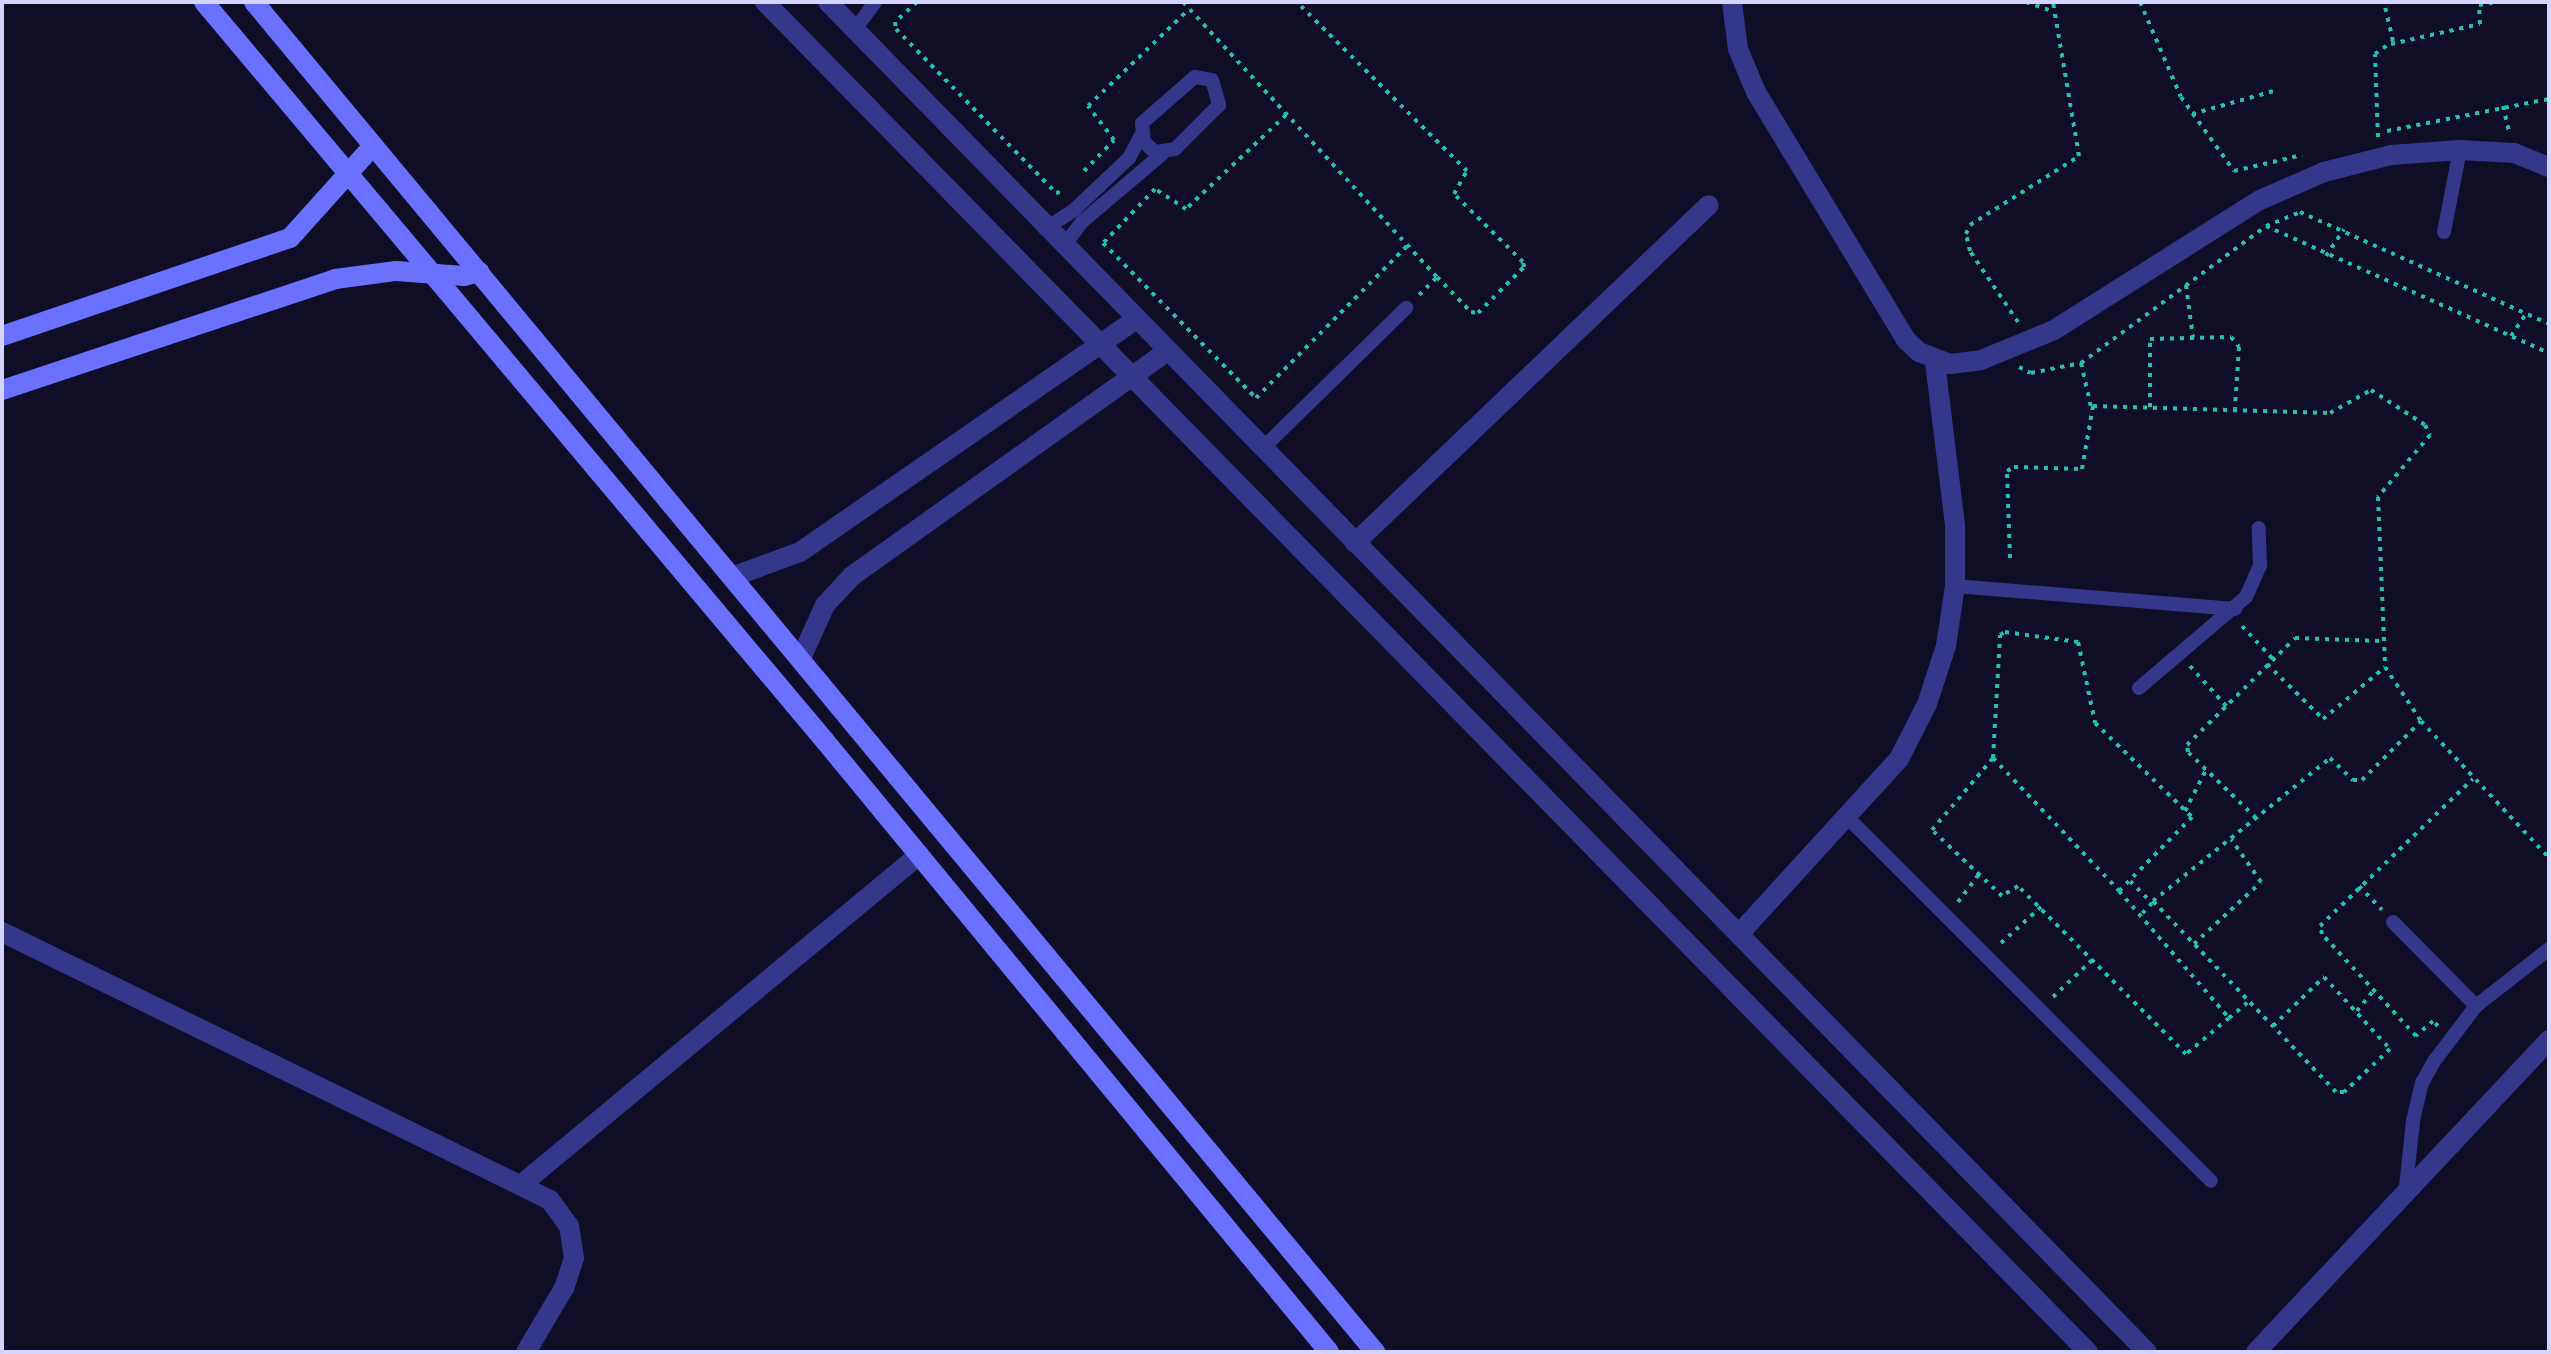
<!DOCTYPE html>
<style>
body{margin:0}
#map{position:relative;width:2551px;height:1354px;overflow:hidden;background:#100d27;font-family:"Space Grotesk",sans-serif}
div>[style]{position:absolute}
.path>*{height:4px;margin-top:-2px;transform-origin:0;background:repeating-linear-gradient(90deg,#25c1ac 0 4px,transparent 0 10px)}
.lane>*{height:14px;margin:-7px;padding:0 7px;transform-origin:7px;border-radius:7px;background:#34378a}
.street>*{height:20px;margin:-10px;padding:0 10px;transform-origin:10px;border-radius:10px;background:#34378a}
.secondary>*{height:20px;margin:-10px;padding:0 10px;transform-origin:10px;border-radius:10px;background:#6a71ff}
span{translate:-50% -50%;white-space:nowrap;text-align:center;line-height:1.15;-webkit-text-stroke:7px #100d27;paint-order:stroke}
.frame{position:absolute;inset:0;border:4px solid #d5d3ff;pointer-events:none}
</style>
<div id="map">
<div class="path">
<i style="left:917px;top:2px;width:30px;rotate:138deg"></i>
<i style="left:895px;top:22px;width:7px;rotate:82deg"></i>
<i style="left:896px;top:29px;width:229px;rotate:45.7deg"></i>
<i style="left:1056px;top:193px;width:7px;rotate:-16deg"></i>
<i style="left:985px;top:2px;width:8px"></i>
<i style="left:1183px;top:2px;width:374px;rotate:47.3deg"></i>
<i style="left:1437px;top:277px;width:49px;rotate:45.8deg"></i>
<i style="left:1471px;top:312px;width:7px;rotate:8deg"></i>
<i style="left:1478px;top:313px;width:65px;rotate:-45deg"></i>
<i style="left:1524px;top:267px;width:5px;rotate:-101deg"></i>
<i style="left:1523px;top:262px;width:97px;rotate:-135.4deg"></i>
<i style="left:1454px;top:194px;width:26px;rotate:-61deg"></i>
<i style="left:1467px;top:171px;width:240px;rotate:-135.2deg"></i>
<i style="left:2026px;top:2px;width:28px;rotate:19deg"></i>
<i style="left:2140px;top:2px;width:103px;rotate:66.7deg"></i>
<i style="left:2181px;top:97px;width:91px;rotate:54.4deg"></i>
<i style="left:2234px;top:171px;width:70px;rotate:-13.2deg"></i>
<i style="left:2479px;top:5px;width:17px;rotate:-10deg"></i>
<i style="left:2391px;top:44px;width:91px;rotate:-12.7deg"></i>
<i style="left:2480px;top:24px;width:22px;rotate:-93deg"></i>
<i style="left:2503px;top:106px;width:27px;rotate:77deg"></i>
<i style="left:2192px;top:114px;width:85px;rotate:-15.7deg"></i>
<i style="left:1286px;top:115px;width:137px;rotate:136.8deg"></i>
<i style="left:1186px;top:209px;width:37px;rotate:-147deg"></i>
<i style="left:1155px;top:189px;width:75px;rotate:133.9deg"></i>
<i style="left:1103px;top:243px;width:218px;rotate:45.4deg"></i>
<i style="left:1256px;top:398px;width:216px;rotate:-45.2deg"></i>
<i style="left:2387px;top:131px;width:165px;rotate:-11.2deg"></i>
<i style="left:2378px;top:137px;width:83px;rotate:-92.1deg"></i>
<i style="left:2375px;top:54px;width:22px;rotate:-36deg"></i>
<i style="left:2393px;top:41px;width:40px;rotate:-103deg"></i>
<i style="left:1084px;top:171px;width:43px;rotate:-45.9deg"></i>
<i style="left:1114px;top:140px;width:43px;rotate:-127.4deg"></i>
<i style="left:1088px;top:106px;width:140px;rotate:-43.8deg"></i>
<i style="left:2266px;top:226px;width:310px;rotate:24.2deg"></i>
<i style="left:2326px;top:256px;width:32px;rotate:-56deg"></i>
<i style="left:2186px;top:285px;width:53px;rotate:82.5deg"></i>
<i style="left:1419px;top:295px;width:25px;rotate:-45deg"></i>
<i style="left:2018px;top:322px;width:86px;rotate:-124.1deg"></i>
<i style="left:1970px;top:251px;width:17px;rotate:-103deg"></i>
<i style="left:1966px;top:234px;width:10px;rotate:-66deg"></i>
<i style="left:1970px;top:225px;width:129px;rotate:-32.3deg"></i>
<i style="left:2079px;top:156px;width:156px;rotate:-99.6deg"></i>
<i style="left:2511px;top:336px;width:27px;rotate:-56deg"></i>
<i style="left:2081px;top:363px;width:45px;rotate:77.2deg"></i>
<i style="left:2019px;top:367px;width:13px;rotate:27deg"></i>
<i style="left:2031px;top:373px;width:51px;rotate:-11.3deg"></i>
<i style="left:2081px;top:363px;width:230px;rotate:-36.5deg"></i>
<i style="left:2266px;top:226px;width:37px;rotate:-22deg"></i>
<i style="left:2300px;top:212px;width:273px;rotate:24.2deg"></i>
<i style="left:2150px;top:407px;width:68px;rotate:-90deg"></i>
<i style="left:2150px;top:339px;width:81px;rotate:-1.4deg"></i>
<i style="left:2231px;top:337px;width:13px;rotate:51deg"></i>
<i style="left:2239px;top:347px;width:61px;rotate:93.8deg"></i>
<i style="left:2010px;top:558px;width:87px;rotate:-92deg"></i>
<i style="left:2007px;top:471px;width:8px;rotate:-30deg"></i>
<i style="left:2014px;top:467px;width:68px;rotate:1.7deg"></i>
<i style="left:2082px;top:469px;width:64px;rotate:-80.1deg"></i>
<i style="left:2093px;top:406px;width:237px;rotate:1.7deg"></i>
<i style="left:2330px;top:413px;width:47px;rotate:-29.3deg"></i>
<i style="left:2371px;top:390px;width:64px;rotate:32.9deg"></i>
<i style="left:2425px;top:425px;width:11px;rotate:63deg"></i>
<i style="left:2430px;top:435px;width:81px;rotate:130deg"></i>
<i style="left:2378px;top:497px;width:170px;rotate:87.6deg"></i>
<i style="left:2385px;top:667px;width:65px;rotate:56.3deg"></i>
<i style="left:2421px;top:721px;width:187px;rotate:46.9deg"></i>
<i style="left:2242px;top:626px;width:45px;rotate:46.8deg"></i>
<i style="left:2005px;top:632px;width:74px;rotate:7.8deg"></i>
<i style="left:2078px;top:642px;width:83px;rotate:78.1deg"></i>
<i style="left:2095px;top:723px;width:135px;rotate:44.1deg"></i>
<i style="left:2192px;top:817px;width:104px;rotate:134.6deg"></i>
<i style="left:2119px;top:891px;width:168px;rotate:49.1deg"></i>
<i style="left:2229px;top:1018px;width:56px;rotate:140.1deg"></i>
<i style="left:2186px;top:1054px;width:238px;rotate:-135deg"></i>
<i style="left:2018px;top:886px;width:19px;rotate:148deg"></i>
<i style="left:2002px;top:896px;width:96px;rotate:-136.7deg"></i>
<i style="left:1932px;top:830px;width:94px;rotate:-49.7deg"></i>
<i style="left:1993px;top:758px;width:123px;rotate:-86.7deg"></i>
<i style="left:2000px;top:635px;width:6px;rotate:-31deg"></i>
<i style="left:2267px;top:664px;width:78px;rotate:44.5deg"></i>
<i style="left:2323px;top:719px;width:81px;rotate:-40deg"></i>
<i style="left:2190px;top:666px;width:54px;rotate:48deg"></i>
<i style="left:1993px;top:758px;width:183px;rotate:46.5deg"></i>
<i style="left:2185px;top:811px;width:46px;rotate:-62.9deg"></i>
<i style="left:2256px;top:818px;width:95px;rotate:-135.9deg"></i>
<i style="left:2188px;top:752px;width:7px;rotate:-98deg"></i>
<i style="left:2187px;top:745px;width:152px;rotate:-44.7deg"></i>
<i style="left:2295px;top:638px;width:86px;rotate:2deg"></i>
<i style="left:2130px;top:881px;width:31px;rotate:45deg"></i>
<i style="left:2152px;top:903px;width:18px;rotate:133deg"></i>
<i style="left:2359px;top:886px;width:33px;rotate:46deg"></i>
<i style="left:1958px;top:902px;width:34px;rotate:-53deg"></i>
<i style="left:2001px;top:943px;width:54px;rotate:-42deg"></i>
<i style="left:2194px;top:944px;width:91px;rotate:-42.8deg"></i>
<i style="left:2261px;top:882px;width:52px;rotate:-124.9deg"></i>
<i style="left:2053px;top:997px;width:54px;rotate:-43.5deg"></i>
<i style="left:2357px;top:1011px;width:27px;rotate:-51deg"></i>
<i style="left:2229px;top:1018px;width:25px;rotate:-40deg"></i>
<i style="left:2273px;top:1026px;width:71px;rotate:-43.9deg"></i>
<i style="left:2324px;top:977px;width:98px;rotate:47.5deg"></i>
<i style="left:2390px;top:1049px;width:63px;rotate:136.9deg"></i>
<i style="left:2344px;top:1092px;width:8px;rotate:180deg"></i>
<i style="left:2336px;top:1092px;width:265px;rotate:-133.8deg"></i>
<i style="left:2153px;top:901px;width:228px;rotate:-38.9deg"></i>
<i style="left:2330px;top:758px;width:32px;rotate:44deg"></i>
<i style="left:2353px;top:780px;width:9px"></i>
<i style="left:2362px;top:780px;width:83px;rotate:-45deg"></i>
<i style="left:2438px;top:1026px;width:7px;rotate:-135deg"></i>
<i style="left:2433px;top:1021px;width:23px;rotate:139deg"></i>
<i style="left:2416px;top:1036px;width:139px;rotate:-132.7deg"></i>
<i style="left:2322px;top:934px;width:8px;rotate:-104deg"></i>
<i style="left:2320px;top:926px;width:212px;rotate:-43.9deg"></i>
</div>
<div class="lane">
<i style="left:854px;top:31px;width:36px;rotate:-54deg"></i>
<i style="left:1195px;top:77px;width:17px;rotate:10deg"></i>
<i style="left:1212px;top:80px;width:26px;rotate:74deg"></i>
<i style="left:1219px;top:105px;width:62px;rotate:135deg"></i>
<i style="left:1175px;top:149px;width:20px;rotate:171deg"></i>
<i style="left:1155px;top:152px;width:15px;rotate:-138deg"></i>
<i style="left:1144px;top:142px;width:19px;rotate:-96deg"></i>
<i style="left:1142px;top:123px;width:70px;rotate:-41deg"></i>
<i style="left:1045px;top:229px;width:35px;rotate:-33deg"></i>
<i style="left:1074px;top:210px;width:76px;rotate:-43.4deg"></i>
<i style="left:1129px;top:158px;width:26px;rotate:-62deg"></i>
<i style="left:2444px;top:232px;width:84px;rotate:-79deg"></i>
<i style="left:1063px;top:247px;width:31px;rotate:-53deg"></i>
<i style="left:1082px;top:222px;width:106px;rotate:-40.4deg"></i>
<i style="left:1262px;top:449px;width:202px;rotate:-44.4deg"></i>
<i style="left:1955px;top:586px;width:281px;rotate:4.7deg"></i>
<i style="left:2139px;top:688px;width:140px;rotate:-40.4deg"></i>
<i style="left:2246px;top:597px;width:34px;rotate:-66deg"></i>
<i style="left:2260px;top:566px;width:38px;rotate:-92deg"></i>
<i style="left:1846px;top:816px;width:516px;rotate:45deg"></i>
<i style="left:2393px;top:922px;width:118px;rotate:45.3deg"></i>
<i style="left:2405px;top:1196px;width:75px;rotate:-83.9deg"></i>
<i style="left:2413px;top:1121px;width:39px;rotate:-77deg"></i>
<i style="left:2422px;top:1083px;width:26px;rotate:-61deg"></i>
<i style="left:2435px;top:1060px;width:68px;rotate:-52.8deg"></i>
<i style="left:2476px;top:1006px;width:93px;rotate:-38deg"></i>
</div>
<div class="street">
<i style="left:765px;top:2px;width:1890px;rotate:45.58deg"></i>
<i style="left:828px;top:2px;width:1887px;rotate:45.67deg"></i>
<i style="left:1732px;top:2px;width:47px;rotate:82.7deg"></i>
<i style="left:1738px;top:49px;width:47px;rotate:67.3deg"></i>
<i style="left:1756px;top:92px;width:290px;rotate:58.8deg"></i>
<i style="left:1906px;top:340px;width:18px;rotate:43deg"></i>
<i style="left:1919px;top:352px;width:33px;rotate:21deg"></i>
<i style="left:1950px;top:364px;width:31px;rotate:-7deg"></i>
<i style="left:1981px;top:360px;width:79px;rotate:-22.3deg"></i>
<i style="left:2054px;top:330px;width:244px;rotate:-32.3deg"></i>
<i style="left:2260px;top:200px;width:70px;rotate:-23.6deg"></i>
<i style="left:2324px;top:172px;width:69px;rotate:-14.2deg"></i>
<i style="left:2391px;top:155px;width:69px;rotate:-4.1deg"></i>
<i style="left:2460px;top:150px;width:54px;rotate:3.2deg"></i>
<i style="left:2514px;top:153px;width:38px;rotate:22deg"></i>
<i style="left:1355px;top:543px;width:489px;rotate:-43.7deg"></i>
<i style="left:732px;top:577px;width:72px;rotate:-20.2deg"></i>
<i style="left:800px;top:552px;width:407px;rotate:-34.7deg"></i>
<i style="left:801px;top:658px;width:58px;rotate:-65.6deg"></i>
<i style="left:825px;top:605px;width:40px;rotate:-47deg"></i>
<i style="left:852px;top:576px;width:386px;rotate:-35.5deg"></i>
<i style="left:2px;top:932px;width:610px;rotate:26.06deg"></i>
<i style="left:550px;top:1200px;width:32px;rotate:54deg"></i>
<i style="left:569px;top:1226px;width:32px;rotate:81deg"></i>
<i style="left:574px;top:1258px;width:32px;rotate:108deg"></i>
<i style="left:564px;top:1288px;width:74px;rotate:120.7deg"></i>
<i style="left:1740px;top:933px;width:236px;rotate:-47.6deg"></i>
<i style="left:1899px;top:759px;width:62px;rotate:-63deg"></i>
<i style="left:1927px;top:704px;width:61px;rotate:-71.9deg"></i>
<i style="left:1946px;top:646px;width:61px;rotate:-81.5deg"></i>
<i style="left:1955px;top:586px;width:61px;rotate:-90deg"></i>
<i style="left:1955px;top:525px;width:165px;rotate:-97deg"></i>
<i style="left:522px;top:1184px;width:516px;rotate:-39.65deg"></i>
<i style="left:2256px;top:1352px;width:428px;rotate:-46.8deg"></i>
</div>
<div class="secondary">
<i style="left:204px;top:2px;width:965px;rotate:49.96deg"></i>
<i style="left:825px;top:741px;width:792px;rotate:50.48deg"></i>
<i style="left:254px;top:2px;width:1755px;rotate:50.29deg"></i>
<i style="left:2px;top:336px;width:304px;rotate:-18.8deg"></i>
<i style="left:290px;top:238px;width:122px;rotate:-48deg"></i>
<i style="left:2px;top:390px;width:351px;rotate:-18.4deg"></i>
<i style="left:335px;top:279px;width:62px;rotate:-7.5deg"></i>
<i style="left:396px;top:271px;width:68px;rotate:4.2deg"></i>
<i style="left:464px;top:276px;width:16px;rotate:-15deg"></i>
</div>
<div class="frame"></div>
</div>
